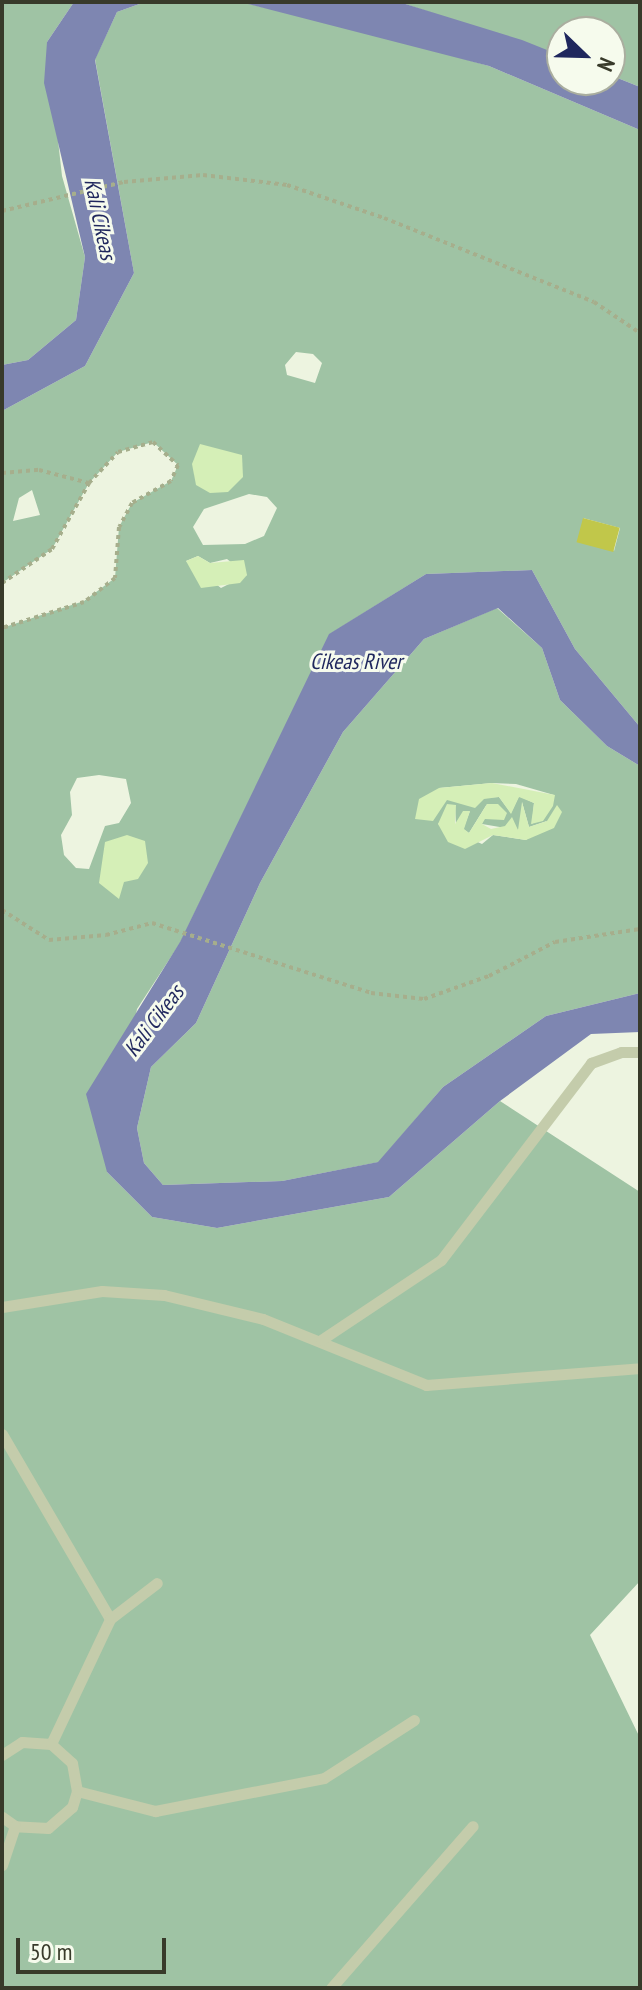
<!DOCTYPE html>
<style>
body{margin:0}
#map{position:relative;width:642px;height:1990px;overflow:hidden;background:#edf4e0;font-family:"PT Sans Narrow",sans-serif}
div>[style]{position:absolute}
.green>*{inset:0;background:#9fc3a4}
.sand>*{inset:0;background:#d5efb7}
.water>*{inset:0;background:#7e86b1}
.building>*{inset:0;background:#c1c74a;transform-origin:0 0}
.path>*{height:4px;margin-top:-2px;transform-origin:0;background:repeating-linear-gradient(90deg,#a6ae8c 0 4px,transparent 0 8px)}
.service>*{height:11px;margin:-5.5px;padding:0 5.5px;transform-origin:5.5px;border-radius:5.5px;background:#c4ccab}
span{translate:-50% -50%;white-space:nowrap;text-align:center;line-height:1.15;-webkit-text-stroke:6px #f6fbed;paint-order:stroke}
.water-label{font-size:22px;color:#1f275d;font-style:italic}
.frame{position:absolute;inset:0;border:4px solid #383a2a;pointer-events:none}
.north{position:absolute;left:546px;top:16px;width:80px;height:80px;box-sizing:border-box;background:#f6fbed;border:2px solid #aaae9f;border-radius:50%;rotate:113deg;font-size:22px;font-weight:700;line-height:32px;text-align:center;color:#383a2a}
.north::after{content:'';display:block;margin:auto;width:28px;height:36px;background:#1f275d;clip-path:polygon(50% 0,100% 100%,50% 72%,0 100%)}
.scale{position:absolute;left:16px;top:1938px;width:150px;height:36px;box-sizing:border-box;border:4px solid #383a2a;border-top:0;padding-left:10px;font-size:24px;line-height:28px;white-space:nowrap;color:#383a2a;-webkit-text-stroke:6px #f6fbed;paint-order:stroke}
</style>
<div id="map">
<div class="green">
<i style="clip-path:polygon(2px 2px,74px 2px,47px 42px,62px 176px,85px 257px,76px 320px,28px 360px,2px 365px)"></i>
<i style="clip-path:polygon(evenodd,145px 2px,240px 2px,356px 28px,489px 66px,640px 130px,640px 727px,575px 649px,532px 570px,426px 574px,330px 634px,180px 943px,137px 1009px,107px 1172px,152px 1217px,217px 1228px,389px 1197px,500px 1101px,640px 1192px,640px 1581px,590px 1635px,640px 1738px,640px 1988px,2px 1988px,2px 628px,84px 601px,115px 578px,119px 527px,132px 503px,171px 481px,178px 465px,153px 442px,118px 452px,89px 483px,52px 549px,2px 583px,2px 411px,85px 366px,134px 273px,95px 59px,117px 12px,145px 2px,296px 352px,313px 354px,322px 363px,315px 383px,287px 375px,285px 365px,296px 352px,145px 2px,32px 490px,40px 515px,13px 521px,19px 498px,32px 490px,145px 2px,249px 494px,267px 497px,277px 508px,264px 536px,245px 544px,203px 545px,193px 527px,204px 509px,249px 494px,145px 2px,583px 518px,620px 528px,614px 551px,583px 518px,145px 2px,198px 556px,210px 563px,227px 559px,247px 575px,221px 588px,186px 561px,198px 556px,145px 2px,99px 775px,126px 779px,131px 803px,119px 823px,105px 826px,89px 869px,76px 868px,64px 855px,61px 835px,72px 815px,70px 792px,77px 778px,99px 775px)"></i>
<i style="clip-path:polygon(399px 2px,640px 2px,640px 87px,610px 75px,610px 32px,562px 32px,562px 56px)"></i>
<i style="clip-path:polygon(evenodd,497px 608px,542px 648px,560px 700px,607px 746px,640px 766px,640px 993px,546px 1016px,443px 1087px,379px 1162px,282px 1181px,163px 1185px,144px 1163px,137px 1128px,151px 1067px,196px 1023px,260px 883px,343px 732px,424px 639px,497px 608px,492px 783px,516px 784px,554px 795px,532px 824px,534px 803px,519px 796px,511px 813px,499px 797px,447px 799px,438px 809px,439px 788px,492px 783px,497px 608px,522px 802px,529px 827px,547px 821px,526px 840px,493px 835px,482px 844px,438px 824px,455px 806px,456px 824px,470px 811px,463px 829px,469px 833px,487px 804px,482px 824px,517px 830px,522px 828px,522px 802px)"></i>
</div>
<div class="sand">
<i style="clip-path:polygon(200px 444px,242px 455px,243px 477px,228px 492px,210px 493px,196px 485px,192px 464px)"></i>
<i style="clip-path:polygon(198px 556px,210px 563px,244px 560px,247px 575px,240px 583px,201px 588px,186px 561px)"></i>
<i style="clip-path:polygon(492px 783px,555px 795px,553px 806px,543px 821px,531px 824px,534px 803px,519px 797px,511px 814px,499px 797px,484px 799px,475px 808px,447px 800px,433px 821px,415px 819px,419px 799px,439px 788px)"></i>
<i style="clip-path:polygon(522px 802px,529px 827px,547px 821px,557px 805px,562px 812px,554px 828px,526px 840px,493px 835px,465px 849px,448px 842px,438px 824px,447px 804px,456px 805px,455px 824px,463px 811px,470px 811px,464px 829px,469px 833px,487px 804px,498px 804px,507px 813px,504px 820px,485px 819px,482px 824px,491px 829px,505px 826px,512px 817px,518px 830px)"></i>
<i style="clip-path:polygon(127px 835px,145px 841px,148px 863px,138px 879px,124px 882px,119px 899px,99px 883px,105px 842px)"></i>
</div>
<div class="water">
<i style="clip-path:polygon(74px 2px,145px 2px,117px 12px,95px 60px,134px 273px,85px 366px,2px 411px,2px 365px,28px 360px,76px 320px,85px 257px,44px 83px,47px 42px)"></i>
<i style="clip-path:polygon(240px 2px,399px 2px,522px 40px,562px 56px,562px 80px,610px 80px,610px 75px,640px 87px,640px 130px,489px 66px)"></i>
<i style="clip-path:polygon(532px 570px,575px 649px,640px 727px,640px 766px,607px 746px,560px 700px,542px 648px,498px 608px,424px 639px,343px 732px,260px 883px,196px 1023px,151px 1067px,137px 1128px,144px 1163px,163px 1185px,282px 1181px,378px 1162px,443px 1087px,546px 1016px,640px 993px,640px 1032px,591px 1034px,500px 1101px,389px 1197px,217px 1228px,152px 1217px,107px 1172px,86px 1094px,180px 942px,329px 634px,426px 574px)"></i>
</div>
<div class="building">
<i style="left:583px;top:518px;width:38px;height:25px;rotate:15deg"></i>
</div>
<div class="path">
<i style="left:2px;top:211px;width:125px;rotate:-13.4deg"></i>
<i style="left:124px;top:182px;width:79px;rotate:-5.1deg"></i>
<i style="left:203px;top:175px;width:85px;rotate:6.8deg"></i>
<i style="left:287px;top:185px;width:102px;rotate:18.8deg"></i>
<i style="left:384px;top:218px;width:226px;rotate:21.8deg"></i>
<i style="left:594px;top:302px;width:55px;rotate:34deg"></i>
<i style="left:2px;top:473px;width:37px;rotate:-5deg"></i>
<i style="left:39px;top:470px;width:52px;rotate:14.6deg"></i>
<i style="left:2px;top:583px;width:60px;rotate:-34.2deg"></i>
<i style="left:52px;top:549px;width:76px;rotate:-60.7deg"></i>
<i style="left:89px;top:483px;width:42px;rotate:-46.9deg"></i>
<i style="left:118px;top:452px;width:36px;rotate:-16deg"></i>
<i style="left:153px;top:442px;width:34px;rotate:43deg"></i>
<i style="left:178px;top:465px;width:17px;rotate:114deg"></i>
<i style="left:171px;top:481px;width:45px;rotate:150.6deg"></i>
<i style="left:132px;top:503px;width:27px;rotate:118deg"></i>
<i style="left:119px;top:527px;width:51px;rotate:94.5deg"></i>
<i style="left:115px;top:578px;width:39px;rotate:142deg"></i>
<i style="left:84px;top:602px;width:86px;rotate:162.4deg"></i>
<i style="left:2px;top:910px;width:56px;rotate:32.6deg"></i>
<i style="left:49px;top:940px;width:57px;rotate:-5deg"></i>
<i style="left:106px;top:935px;width:48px;rotate:-14.6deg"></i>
<i style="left:152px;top:923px;width:230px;rotate:17.7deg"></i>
<i style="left:371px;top:993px;width:53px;rotate:6.5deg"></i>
<i style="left:424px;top:999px;width:69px;rotate:-19.5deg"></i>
<i style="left:489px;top:976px;width:74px;rotate:-27.3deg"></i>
<i style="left:555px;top:942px;width:86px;rotate:-8.7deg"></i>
</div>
<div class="service">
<i style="left:2px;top:1307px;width:101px;rotate:-9.1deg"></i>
<i style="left:102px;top:1291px;width:62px;rotate:3.7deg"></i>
<i style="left:164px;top:1295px;width:102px;rotate:13.6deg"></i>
<i style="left:263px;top:1319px;width:176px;rotate:22deg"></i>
<i style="left:426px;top:1385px;width:215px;rotate:-4.5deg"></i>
<i style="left:321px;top:1340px;width:144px;rotate:-33.7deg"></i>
<i style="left:441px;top:1260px;width:248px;rotate:-52.7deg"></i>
<i style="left:591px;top:1063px;width:32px;rotate:-20deg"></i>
<i style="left:621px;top:1052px;width:19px"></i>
<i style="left:2px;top:1434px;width:214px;rotate:59.7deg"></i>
<i style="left:51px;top:1744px;width:138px;rotate:-64.7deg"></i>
<i style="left:110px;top:1619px;width:59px;rotate:-37.5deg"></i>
<i style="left:2px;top:1755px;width:24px;rotate:-33deg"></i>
<i style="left:22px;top:1742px;width:29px;rotate:4deg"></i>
<i style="left:51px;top:1744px;width:28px;rotate:42deg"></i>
<i style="left:72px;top:1763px;width:28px;rotate:80deg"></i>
<i style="left:77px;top:1791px;width:17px;rotate:107deg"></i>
<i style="left:72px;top:1807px;width:32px;rotate:139deg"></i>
<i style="left:48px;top:1828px;width:33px;rotate:-177deg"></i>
<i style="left:15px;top:1826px;width:16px;rotate:-145deg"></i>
<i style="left:77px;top:1791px;width:81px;rotate:14.4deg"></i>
<i style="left:155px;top:1811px;width:172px;rotate:-11deg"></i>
<i style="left:324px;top:1778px;width:107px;rotate:-32.8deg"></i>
<i style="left:2px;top:1865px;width:41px;rotate:-71.6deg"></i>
<i style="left:331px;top:1988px;width:215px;rotate:-48.8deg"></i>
</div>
<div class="water-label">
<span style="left:100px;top:219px;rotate:78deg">Kali Cikeas</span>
<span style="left:356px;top:662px">Cikeas River</span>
<span style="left:154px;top:1021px;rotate:-53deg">Kali Cikeas</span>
</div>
<div class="frame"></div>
<div class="north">N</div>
<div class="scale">50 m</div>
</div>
